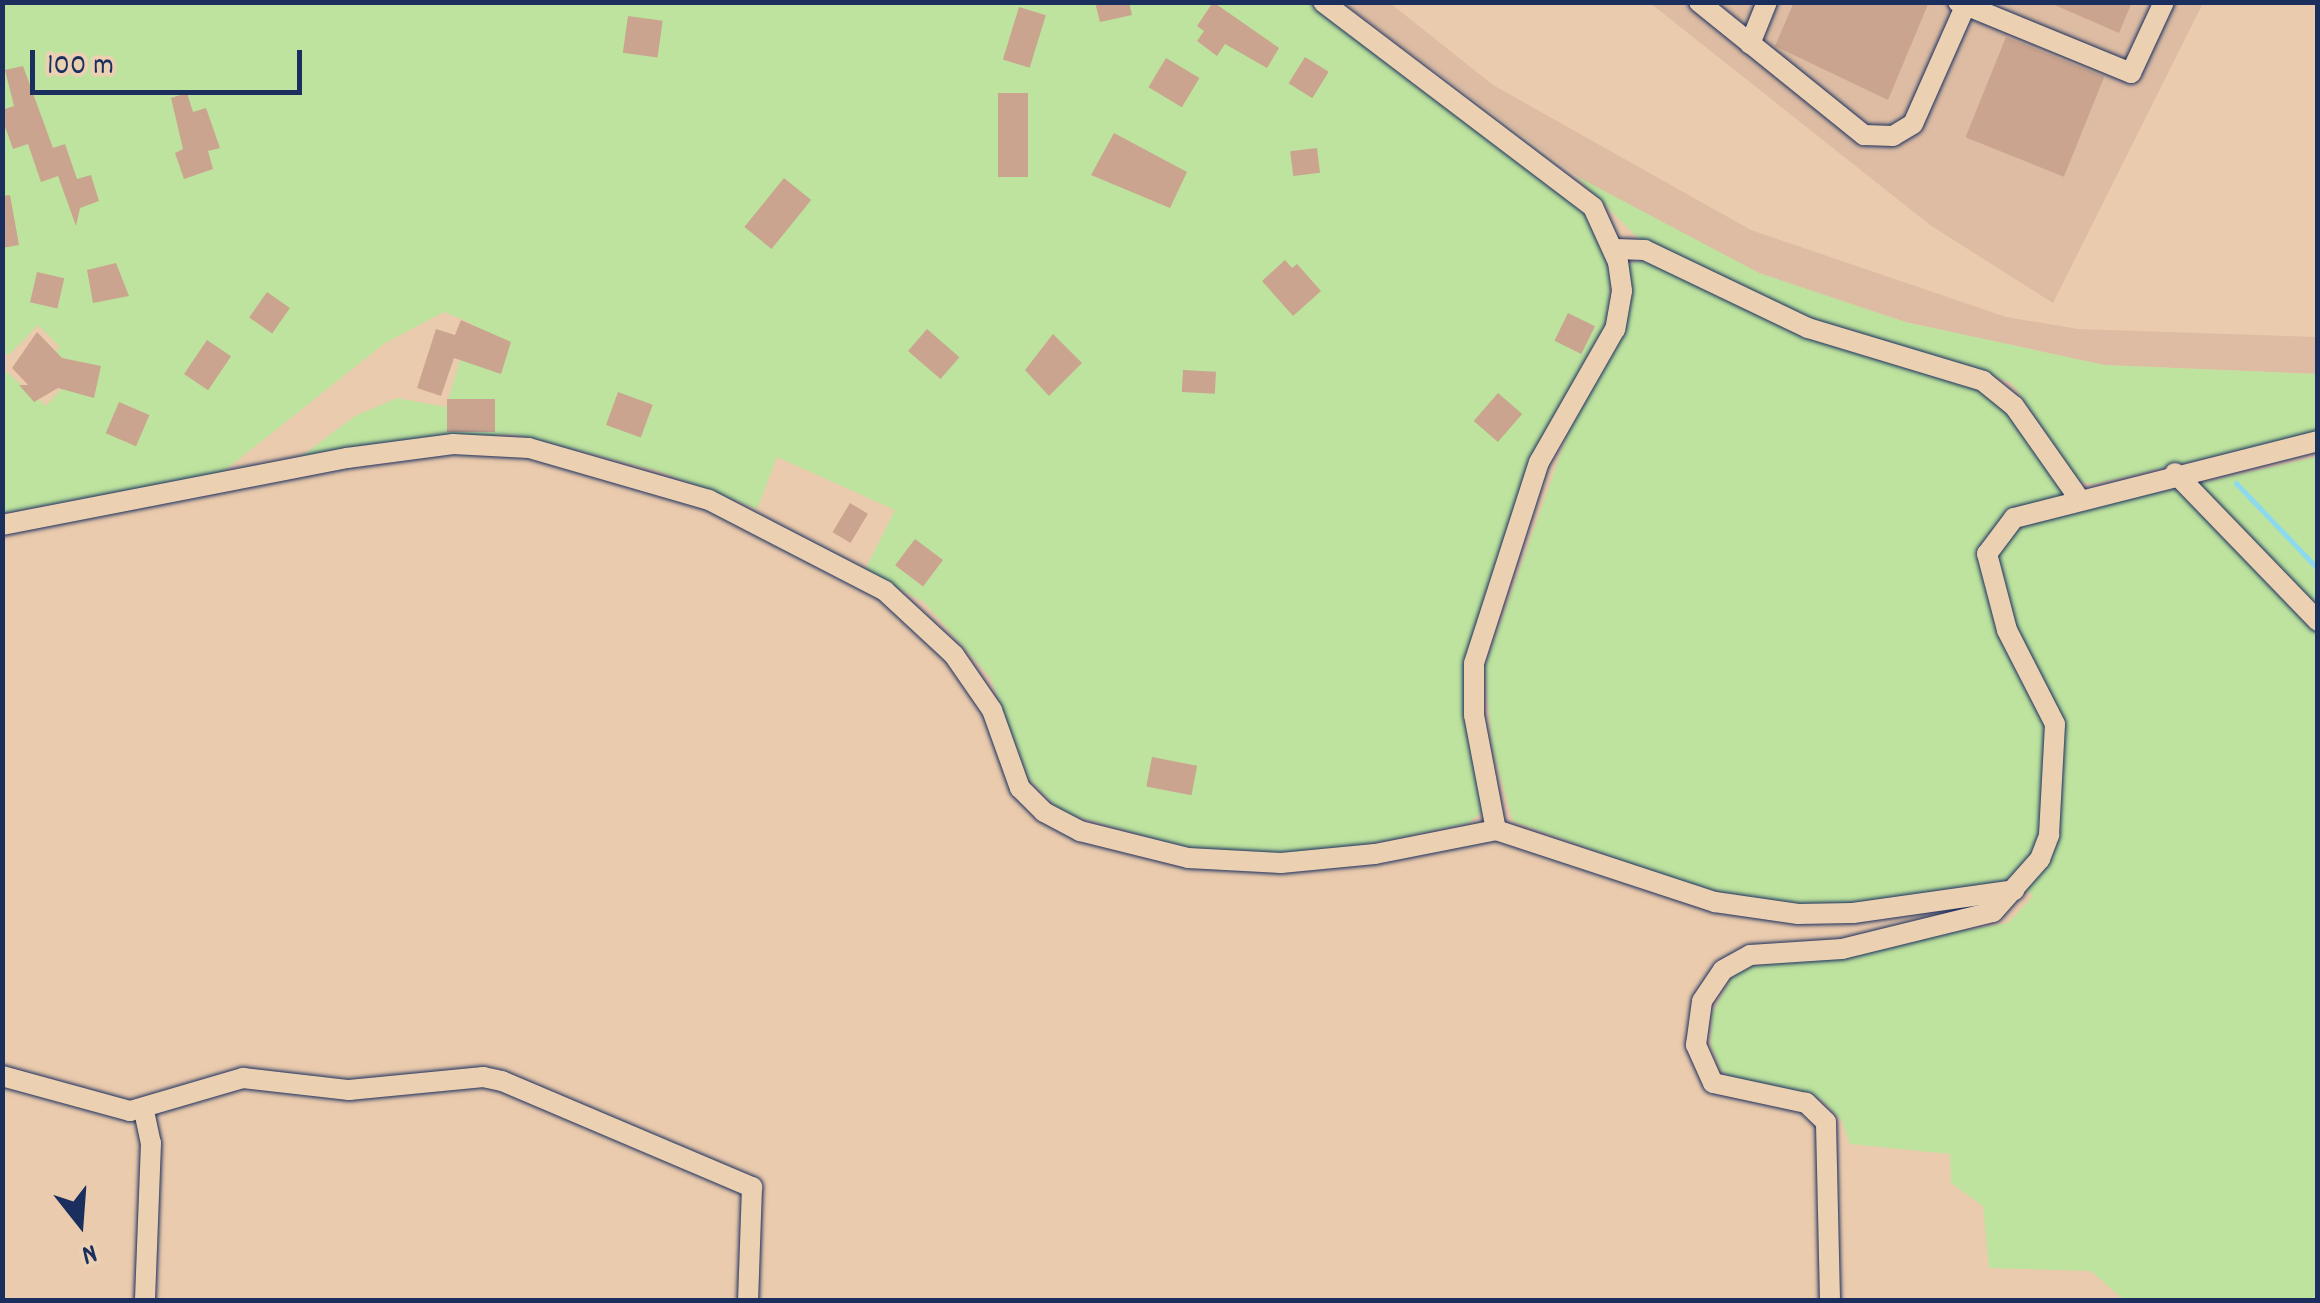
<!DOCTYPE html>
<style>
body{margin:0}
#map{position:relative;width:2320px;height:1303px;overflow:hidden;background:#ebcbad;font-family:Dekko,sans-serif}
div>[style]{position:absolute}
.built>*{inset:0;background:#ddbca3}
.green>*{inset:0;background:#bde39e}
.stream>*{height:5px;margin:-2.5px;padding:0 2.5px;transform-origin:2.5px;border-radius:2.5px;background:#8dd9ed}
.building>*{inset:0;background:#caa48f;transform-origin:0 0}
.roads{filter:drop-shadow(0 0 2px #1b2f5e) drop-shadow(0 0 2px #1b2f5e)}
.minor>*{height:20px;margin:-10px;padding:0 10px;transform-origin:10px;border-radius:10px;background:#ecd0b2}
span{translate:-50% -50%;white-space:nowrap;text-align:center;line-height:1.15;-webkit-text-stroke:8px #ecd0b2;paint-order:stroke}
.frame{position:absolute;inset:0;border:5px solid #1b2f5e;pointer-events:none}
.north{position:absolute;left:30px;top:1173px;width:100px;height:100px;-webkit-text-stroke:8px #ecd0b2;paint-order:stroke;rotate:163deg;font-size:28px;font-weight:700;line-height:40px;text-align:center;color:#1b2f5e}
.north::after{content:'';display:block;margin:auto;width:35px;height:45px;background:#1b2f5e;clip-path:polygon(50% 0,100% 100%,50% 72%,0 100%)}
.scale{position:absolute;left:30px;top:50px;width:272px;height:45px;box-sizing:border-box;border:5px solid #1b2f5e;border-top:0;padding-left:12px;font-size:30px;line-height:35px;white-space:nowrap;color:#1b2f5e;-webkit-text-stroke:8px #ecd0b2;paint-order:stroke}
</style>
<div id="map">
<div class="built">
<i style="clip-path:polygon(1343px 3px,1390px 3px,1493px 85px,1751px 230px,2006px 317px,2078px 329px,2317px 337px,2317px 374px,2104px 365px,1905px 322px,1759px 273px,1598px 191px)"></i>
<i style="clip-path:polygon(1650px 3px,2203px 3px,2053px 303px,1930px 225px)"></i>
</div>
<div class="green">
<i style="clip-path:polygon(3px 2px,1321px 3px,1583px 212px,1597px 228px,1611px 276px,1607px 324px,1470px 665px,1487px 807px,1469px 823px,1323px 854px,1207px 854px,1061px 812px,1029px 779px,990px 677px,924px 602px,865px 570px,895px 510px,777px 457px,757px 509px,659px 471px,512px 434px,427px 441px,287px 467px,355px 416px,397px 398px,446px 407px,471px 323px,444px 312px,385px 343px,219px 475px,3px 513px,2px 368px,46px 406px,63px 387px,42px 366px,60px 347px,38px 325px,9px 355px,3px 352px)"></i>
<i style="clip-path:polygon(1576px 176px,1759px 273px,1905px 322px,2104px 365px,2317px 374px,2317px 433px,2093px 484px,2079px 481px,2012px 383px,1930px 354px,1861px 340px,1733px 291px,1641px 241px)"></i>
<i style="clip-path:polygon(1647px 259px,1968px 380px,2005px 410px,2062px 486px,2067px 513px,2317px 457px,2317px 1300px,2124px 1300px,2091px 1271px,1989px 1268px,1983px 1206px,1951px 1183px,1950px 1154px,1850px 1144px,1842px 1121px,1821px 1099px,1735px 1080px,1721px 1070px,1711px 1045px,1712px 1014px,1730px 980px,1746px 967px,2008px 923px,2033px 896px,2015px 880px,1864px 906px,1742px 904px,1513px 821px,1492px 746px,1485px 667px,1628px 264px)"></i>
</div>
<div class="stream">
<i style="left:2236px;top:483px;width:119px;rotate:46.4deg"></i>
</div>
<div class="building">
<i style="clip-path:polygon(1095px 2px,1129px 2px,1132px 15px,1100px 22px)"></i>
<i style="clip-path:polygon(1213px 2px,1279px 48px,1267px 68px,1225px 44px,1217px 56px,1197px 41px,1204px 31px,1197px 26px)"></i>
<i style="clip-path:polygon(1794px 2px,1929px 2px,1888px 100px,1775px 46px)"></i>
<i style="clip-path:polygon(2048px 2px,2132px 2px,2119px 33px)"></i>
<i style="left:1019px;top:7px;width:28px;height:55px;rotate:17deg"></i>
<i style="left:628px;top:16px;width:35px;height:37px;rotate:8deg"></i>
<i style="left:2006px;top:37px;width:106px;height:108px;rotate:22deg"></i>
<i style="left:1305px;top:57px;width:28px;height:31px;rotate:32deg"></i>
<i style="left:1166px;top:58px;width:39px;height:34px;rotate:31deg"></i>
<i style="clip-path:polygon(23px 66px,53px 148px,65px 144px,77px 179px,91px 175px,99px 201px,80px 208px,76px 226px,58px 176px,41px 182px,28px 144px,13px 149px,2px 118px,2px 110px,14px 106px,5px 70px)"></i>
<i style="clip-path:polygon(187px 93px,193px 112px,206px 108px,220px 148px,208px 151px,213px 169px,184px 179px,175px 153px,183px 149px,171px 98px)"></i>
<i style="left:998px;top:93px;width:30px;height:84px"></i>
<i style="clip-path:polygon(1114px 133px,1187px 172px,1170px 208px,1091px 175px)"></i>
<i style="left:1317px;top:148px;width:25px;height:27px;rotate:83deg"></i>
<i style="left:784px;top:178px;width:35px;height:63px;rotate:39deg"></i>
<i style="clip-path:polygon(10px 195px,19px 245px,2px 248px,2px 196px)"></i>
<i style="clip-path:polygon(1285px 260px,1292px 268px,1297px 264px,1321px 291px,1293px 316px,1262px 281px)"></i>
<i style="clip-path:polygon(116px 263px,129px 296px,93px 303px,87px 270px)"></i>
<i style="left:37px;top:272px;width:28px;height:31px;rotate:13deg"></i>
<i style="left:267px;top:292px;width:28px;height:31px;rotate:35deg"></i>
<i style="left:1568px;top:313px;width:30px;height:31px;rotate:26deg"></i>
<i style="clip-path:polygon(461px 320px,511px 342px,501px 374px,454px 358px,441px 396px,417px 388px,436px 329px,455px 335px)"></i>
<i style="left:927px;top:329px;width:43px;height:29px;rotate:41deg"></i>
<i style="clip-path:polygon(37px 332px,62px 358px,101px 366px,94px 398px,58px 388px,34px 402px,19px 385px,28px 385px,12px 368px)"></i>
<i style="clip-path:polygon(1053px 334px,1082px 363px,1049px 396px,1025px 370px)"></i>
<i style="left:207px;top:340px;width:29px;height:41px;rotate:34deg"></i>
<i style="left:1183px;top:370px;width:33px;height:22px;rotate:3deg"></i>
<i style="left:618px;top:392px;width:37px;height:35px;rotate:20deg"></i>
<i style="left:1498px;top:393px;width:32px;height:37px;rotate:41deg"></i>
<i style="left:495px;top:399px;width:33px;height:48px;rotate:90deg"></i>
<i style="left:119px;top:402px;width:33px;height:34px;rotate:23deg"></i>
<i style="left:850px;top:503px;width:21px;height:34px;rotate:31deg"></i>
<i style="left:915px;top:539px;width:35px;height:33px;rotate:37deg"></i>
<i style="left:1152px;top:757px;width:46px;height:30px;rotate:11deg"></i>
</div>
<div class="roads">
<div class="minor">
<i style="left:1323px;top:2px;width:339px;rotate:37.2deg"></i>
<i style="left:1593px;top:207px;width:60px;rotate:65.6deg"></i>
<i style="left:1618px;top:262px;width:29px;rotate:82deg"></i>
<i style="left:1622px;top:291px;width:39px;rotate:100deg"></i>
<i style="left:1615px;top:329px;width:153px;rotate:119.7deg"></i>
<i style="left:1539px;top:462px;width:211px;rotate:107.9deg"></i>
<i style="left:1474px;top:663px;width:52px;rotate:90deg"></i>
<i style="left:1474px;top:715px;width:117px;rotate:79.2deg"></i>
<i style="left:1699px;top:2px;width:212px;rotate:38.9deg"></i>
<i style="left:1864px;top:135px;width:29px;rotate:2deg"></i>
<i style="left:1893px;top:136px;width:23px;rotate:-31deg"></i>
<i style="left:1913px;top:124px;width:133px;rotate:-66.1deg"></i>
<i style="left:1958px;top:2px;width:187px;rotate:22.3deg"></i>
<i style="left:2131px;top:73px;width:78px;rotate:-65.1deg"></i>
<i style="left:1750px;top:44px;width:45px;rotate:-68deg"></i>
<i style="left:1615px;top:249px;width:30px;rotate:2deg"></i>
<i style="left:1645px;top:250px;width:181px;rotate:25.6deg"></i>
<i style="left:1808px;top:328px;width:183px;rotate:16.8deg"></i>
<i style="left:1983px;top:381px;width:40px;rotate:39deg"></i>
<i style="left:2014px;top:406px;width:115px;rotate:54.9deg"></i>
<i style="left:2175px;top:473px;width:206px;rotate:46deg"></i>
<i style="left:2px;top:525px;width:351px;rotate:-11deg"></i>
<i style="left:347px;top:458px;width:107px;rotate:-7.5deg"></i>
<i style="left:453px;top:444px;width:76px;rotate:3deg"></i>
<i style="left:529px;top:448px;width:187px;rotate:16.1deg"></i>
<i style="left:709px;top:500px;width:198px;rotate:27.3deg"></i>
<i style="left:885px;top:591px;width:94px;rotate:42.8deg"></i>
<i style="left:954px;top:655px;width:67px;rotate:55.4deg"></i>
<i style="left:992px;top:710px;width:83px;rotate:70.3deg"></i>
<i style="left:1020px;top:788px;width:34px;rotate:45deg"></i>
<i style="left:1044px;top:812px;width:41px;rotate:27.8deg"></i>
<i style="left:1080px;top:831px;width:111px;rotate:14deg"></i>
<i style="left:1188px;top:858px;width:93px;rotate:3.1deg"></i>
<i style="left:1281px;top:863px;width:94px;rotate:-5.5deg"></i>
<i style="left:1375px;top:854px;width:123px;rotate:-11.2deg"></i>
<i style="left:1496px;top:830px;width:231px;rotate:18.2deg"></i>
<i style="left:1715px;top:902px;width:84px;rotate:8.2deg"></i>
<i style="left:1798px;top:914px;width:55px;rotate:-1deg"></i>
<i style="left:1853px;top:913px;width:163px;rotate:-8.1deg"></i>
<i style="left:2px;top:1076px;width:133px;rotate:15.3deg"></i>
<i style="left:130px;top:1111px;width:118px;rotate:-16.3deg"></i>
<i style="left:243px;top:1078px;width:107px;rotate:6.5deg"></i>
<i style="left:349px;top:1090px;width:135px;rotate:-5.5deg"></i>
<i style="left:483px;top:1077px;width:19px;rotate:12deg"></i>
<i style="left:502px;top:1081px;width:272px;rotate:23deg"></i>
<i style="left:752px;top:1187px;width:113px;rotate:92deg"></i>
<i style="left:144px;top:1111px;width:33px;rotate:78deg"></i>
<i style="left:151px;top:1143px;width:157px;rotate:92.2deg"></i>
<i style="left:1830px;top:1300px;width:178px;rotate:-91.3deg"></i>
<i style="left:1826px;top:1122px;width:28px;rotate:-136deg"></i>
<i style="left:1806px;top:1103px;width:95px;rotate:-167.9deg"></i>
<i style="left:1713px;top:1083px;width:42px;rotate:-114.1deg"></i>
<i style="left:1696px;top:1045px;width:44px;rotate:-82.2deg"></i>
<i style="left:1702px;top:1001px;width:37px;rotate:-56deg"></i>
<i style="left:1723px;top:970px;width:31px;rotate:-29deg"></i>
<i style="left:1750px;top:955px;width:92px;rotate:-3.7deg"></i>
<i style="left:1842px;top:949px;width:155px;rotate:-13.8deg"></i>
<i style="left:1993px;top:912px;width:71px;rotate:-48.4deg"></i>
<i style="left:2040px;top:859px;width:26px;rotate:-69deg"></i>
<i style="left:2049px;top:835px;width:111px;rotate:-86.9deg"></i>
<i style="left:2055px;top:724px;width:106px;rotate:-117.1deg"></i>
<i style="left:2007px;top:630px;width:79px;rotate:-104.7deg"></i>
<i style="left:1987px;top:554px;width:45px;rotate:-53.1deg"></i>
<i style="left:2014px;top:518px;width:314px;rotate:-14.2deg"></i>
</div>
</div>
<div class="frame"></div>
<div class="north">N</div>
<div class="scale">100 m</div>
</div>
